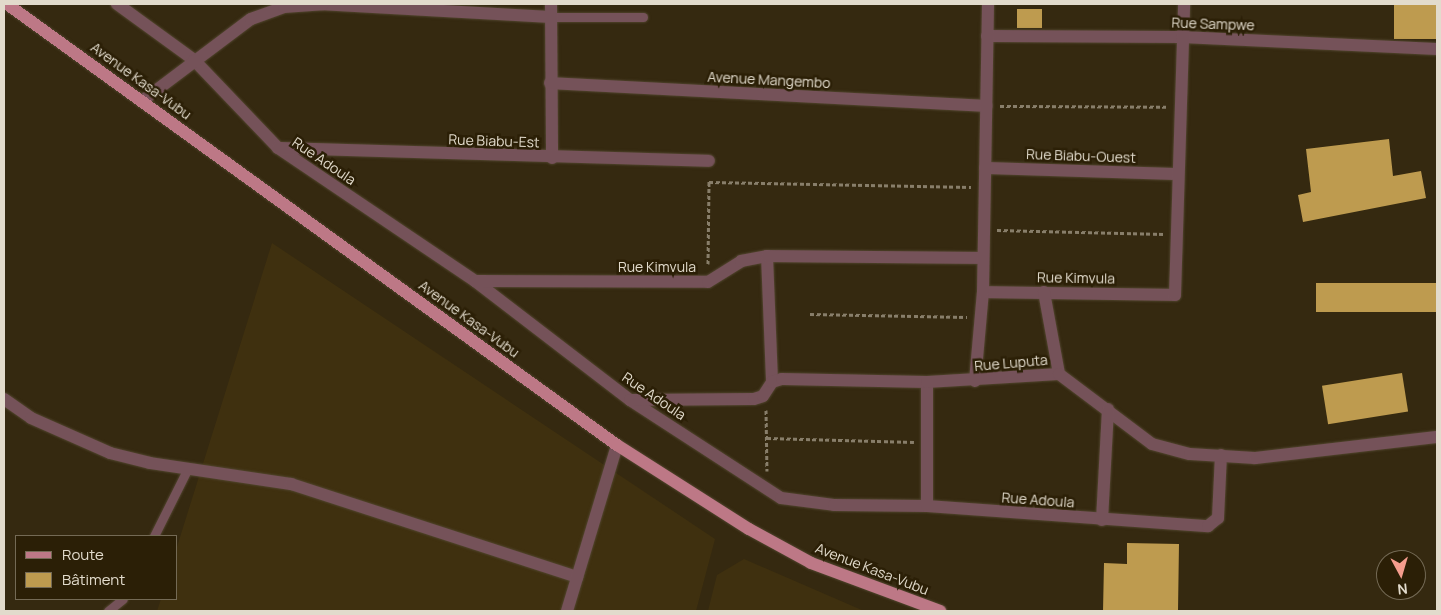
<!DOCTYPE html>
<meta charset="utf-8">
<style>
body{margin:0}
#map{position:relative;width:1441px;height:615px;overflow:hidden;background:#352910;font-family:Manrope,sans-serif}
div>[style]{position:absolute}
.built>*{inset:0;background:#3f300f}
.building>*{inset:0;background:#be9b4f;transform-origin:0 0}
.path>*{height:3px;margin-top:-1.5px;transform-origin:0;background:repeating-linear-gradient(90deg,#887e6a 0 4px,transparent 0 6.5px)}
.roads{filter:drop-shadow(0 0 1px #51452e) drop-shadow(0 0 1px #51452e)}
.service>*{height:9px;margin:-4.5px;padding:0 4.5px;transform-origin:4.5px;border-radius:4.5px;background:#755259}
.minor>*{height:12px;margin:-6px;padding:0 6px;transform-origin:6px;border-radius:6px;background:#755259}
.primary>*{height:12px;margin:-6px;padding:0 6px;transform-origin:6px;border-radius:6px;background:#bd7886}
span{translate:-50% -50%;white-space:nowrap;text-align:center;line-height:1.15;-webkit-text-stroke:5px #2b1f06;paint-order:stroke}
.street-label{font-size:14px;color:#e2dbcc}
.frame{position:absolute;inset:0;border:5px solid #e2dbcc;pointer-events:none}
.legend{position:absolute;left:15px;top:535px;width:162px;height:65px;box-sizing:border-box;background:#2b1f06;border:1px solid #746a55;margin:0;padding:6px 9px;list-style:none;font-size:15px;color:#e2dbcc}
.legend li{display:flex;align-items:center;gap:10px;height:25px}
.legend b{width:25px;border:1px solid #746a55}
.north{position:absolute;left:1376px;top:550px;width:50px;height:50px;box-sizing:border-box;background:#2b1f06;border:1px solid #746a55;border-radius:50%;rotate:174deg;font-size:14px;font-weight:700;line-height:20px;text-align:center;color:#e2dbcc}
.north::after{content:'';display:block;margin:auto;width:18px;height:22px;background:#f59d8e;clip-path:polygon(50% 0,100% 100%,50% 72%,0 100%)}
</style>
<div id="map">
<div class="built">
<i style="clip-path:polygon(272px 243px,715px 539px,696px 611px,157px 611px,161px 599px,176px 599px,176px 550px)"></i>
<i style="clip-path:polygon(744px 559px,864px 611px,708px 611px,717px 575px)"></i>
</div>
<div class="building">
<i style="left:1394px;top:4px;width:43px;height:35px"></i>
<i style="left:1017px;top:9px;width:25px;height:19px"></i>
<i style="clip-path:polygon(1389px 139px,1393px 176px,1421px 171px,1426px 198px,1303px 222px,1298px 195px,1311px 192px,1306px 149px)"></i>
<i style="left:1437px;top:283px;width:29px;height:121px;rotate:90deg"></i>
<i style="left:1402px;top:373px;width:39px;height:81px;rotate:81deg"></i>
<i style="clip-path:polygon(1127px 543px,1179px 544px,1178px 611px,1103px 611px,1104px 563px,1127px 564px)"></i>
</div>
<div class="path">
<i style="left:1000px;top:106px;width:166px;rotate:0.3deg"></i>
<i style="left:709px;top:182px;width:262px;rotate:1.1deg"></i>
<i style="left:997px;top:230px;width:167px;rotate:1.4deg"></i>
<i style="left:708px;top:264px;width:84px;rotate:-89.3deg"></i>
<i style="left:810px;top:314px;width:157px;rotate:1.1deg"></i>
<i style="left:766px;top:410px;width:61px;rotate:89.1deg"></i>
<i style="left:767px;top:438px;width:147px;rotate:1.6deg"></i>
</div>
<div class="roads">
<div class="service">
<i style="left:551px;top:17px;width:92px"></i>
<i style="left:154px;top:536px;width:76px;rotate:-63.4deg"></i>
<i style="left:108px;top:611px;width:19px;rotate:-39deg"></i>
</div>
<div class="minor">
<i style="left:117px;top:4px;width:95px;rotate:36deg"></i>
<i style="left:194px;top:60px;width:122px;rotate:46.3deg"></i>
<i style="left:278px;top:148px;width:238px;rotate:34deg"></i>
<i style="left:475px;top:281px;width:195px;rotate:37.5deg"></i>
<i style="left:630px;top:400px;width:180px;rotate:33deg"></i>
<i style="left:781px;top:498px;width:53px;rotate:7.5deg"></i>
<i style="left:834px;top:505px;width:93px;rotate:0.6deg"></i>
<i style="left:927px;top:506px;width:282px;rotate:4.1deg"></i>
<i style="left:1208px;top:526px;width:13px;rotate:-39deg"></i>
<i style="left:1218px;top:518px;width:63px;rotate:-87.3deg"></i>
<i style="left:319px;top:4px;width:232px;rotate:3.2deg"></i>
<i style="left:551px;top:4px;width:154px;rotate:89.6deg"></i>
<i style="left:987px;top:36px;width:195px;rotate:0.3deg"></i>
<i style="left:1182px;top:37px;width:255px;rotate:2.7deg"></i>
<i style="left:550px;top:83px;width:437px;rotate:3deg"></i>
<i style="left:142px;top:101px;width:136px;rotate:-37deg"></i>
<i style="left:251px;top:19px;width:35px;rotate:-20deg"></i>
<i style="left:284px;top:7px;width:39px;rotate:-4deg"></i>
<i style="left:278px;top:148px;width:431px;rotate:1.7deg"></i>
<i style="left:985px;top:168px;width:192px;rotate:1.8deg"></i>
<i style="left:767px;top:256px;width:126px;rotate:87.7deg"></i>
<i style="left:475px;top:281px;width:233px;rotate:0.2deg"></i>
<i style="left:708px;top:282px;width:39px;rotate:-32deg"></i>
<i style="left:741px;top:261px;width:26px;rotate:-11deg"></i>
<i style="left:767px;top:256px;width:215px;rotate:0.5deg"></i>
<i style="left:983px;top:292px;width:192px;rotate:0.9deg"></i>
<i style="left:1175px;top:295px;width:291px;rotate:-88.2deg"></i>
<i style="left:1044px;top:292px;width:83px;rotate:79.6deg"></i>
<i style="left:975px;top:381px;width:89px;rotate:-84.9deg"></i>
<i style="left:983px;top:292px;width:288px;rotate:-89deg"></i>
<i style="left:927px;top:382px;width:124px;rotate:90deg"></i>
<i style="left:4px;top:399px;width:33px;rotate:35deg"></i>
<i style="left:31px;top:418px;width:86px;rotate:23.9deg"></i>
<i style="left:110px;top:453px;width:41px;rotate:14deg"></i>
<i style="left:150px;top:463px;width:143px;rotate:8.5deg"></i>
<i style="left:291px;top:484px;width:301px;rotate:18deg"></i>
<i style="left:630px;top:400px;width:124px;rotate:-0.5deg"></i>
<i style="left:754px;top:399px;width:9px;rotate:-18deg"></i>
<i style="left:763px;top:396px;width:17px;rotate:-57deg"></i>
<i style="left:772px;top:382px;width:10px;rotate:-17deg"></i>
<i style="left:782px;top:379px;width:145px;rotate:1.2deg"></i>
<i style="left:927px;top:382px;width:132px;rotate:-3.5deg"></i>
<i style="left:1059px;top:374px;width:116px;rotate:37deg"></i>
<i style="left:1152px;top:444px;width:39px;rotate:15deg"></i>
<i style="left:1190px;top:454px;width:65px;rotate:3.5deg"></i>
<i style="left:1255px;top:458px;width:183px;rotate:-6.6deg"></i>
<i style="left:1102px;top:520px;width:111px;rotate:-86.9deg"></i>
<i style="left:567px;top:611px;width:173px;rotate:-73.2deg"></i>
</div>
<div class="primary">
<i style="left:7px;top:4px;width:753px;rotate:35.87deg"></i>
<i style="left:617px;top:445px;width:156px;rotate:32.5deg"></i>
<i style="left:749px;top:529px;width:71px;rotate:28.7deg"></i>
<i style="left:811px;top:563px;width:138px;rotate:20.4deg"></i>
</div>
</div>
<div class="street-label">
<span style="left:1213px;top:24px;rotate:2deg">Rue Sampwe</span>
<span style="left:769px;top:80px;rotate:3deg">Avenue Mangembo</span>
<span style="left:141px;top:81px;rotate:36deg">Avenue Kasa-Vubu</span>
<span style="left:494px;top:141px;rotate:2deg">Rue Biabu-Est</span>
<span style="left:1081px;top:156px;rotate:2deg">Rue Biabu-Ouest</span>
<span style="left:324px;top:161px;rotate:34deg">Rue Adoula</span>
<span style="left:657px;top:267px">Rue Kimvula</span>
<span style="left:1076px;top:278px;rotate:1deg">Rue Kimvula</span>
<span style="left:469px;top:319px;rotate:36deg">Avenue Kasa-Vubu</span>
<span style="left:1011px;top:363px;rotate:-5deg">Rue Luputa</span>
<span style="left:654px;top:396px;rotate:34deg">Rue Adoula</span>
<span style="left:1038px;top:500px;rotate:4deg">Rue Adoula</span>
<span style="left:872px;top:569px;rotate:21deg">Avenue Kasa-Vubu</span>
</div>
<div class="frame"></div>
<ul class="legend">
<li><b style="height:6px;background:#bd7886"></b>Route</li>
<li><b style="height:14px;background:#be9b4f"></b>Bâtiment</li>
</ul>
<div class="north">N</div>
</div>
